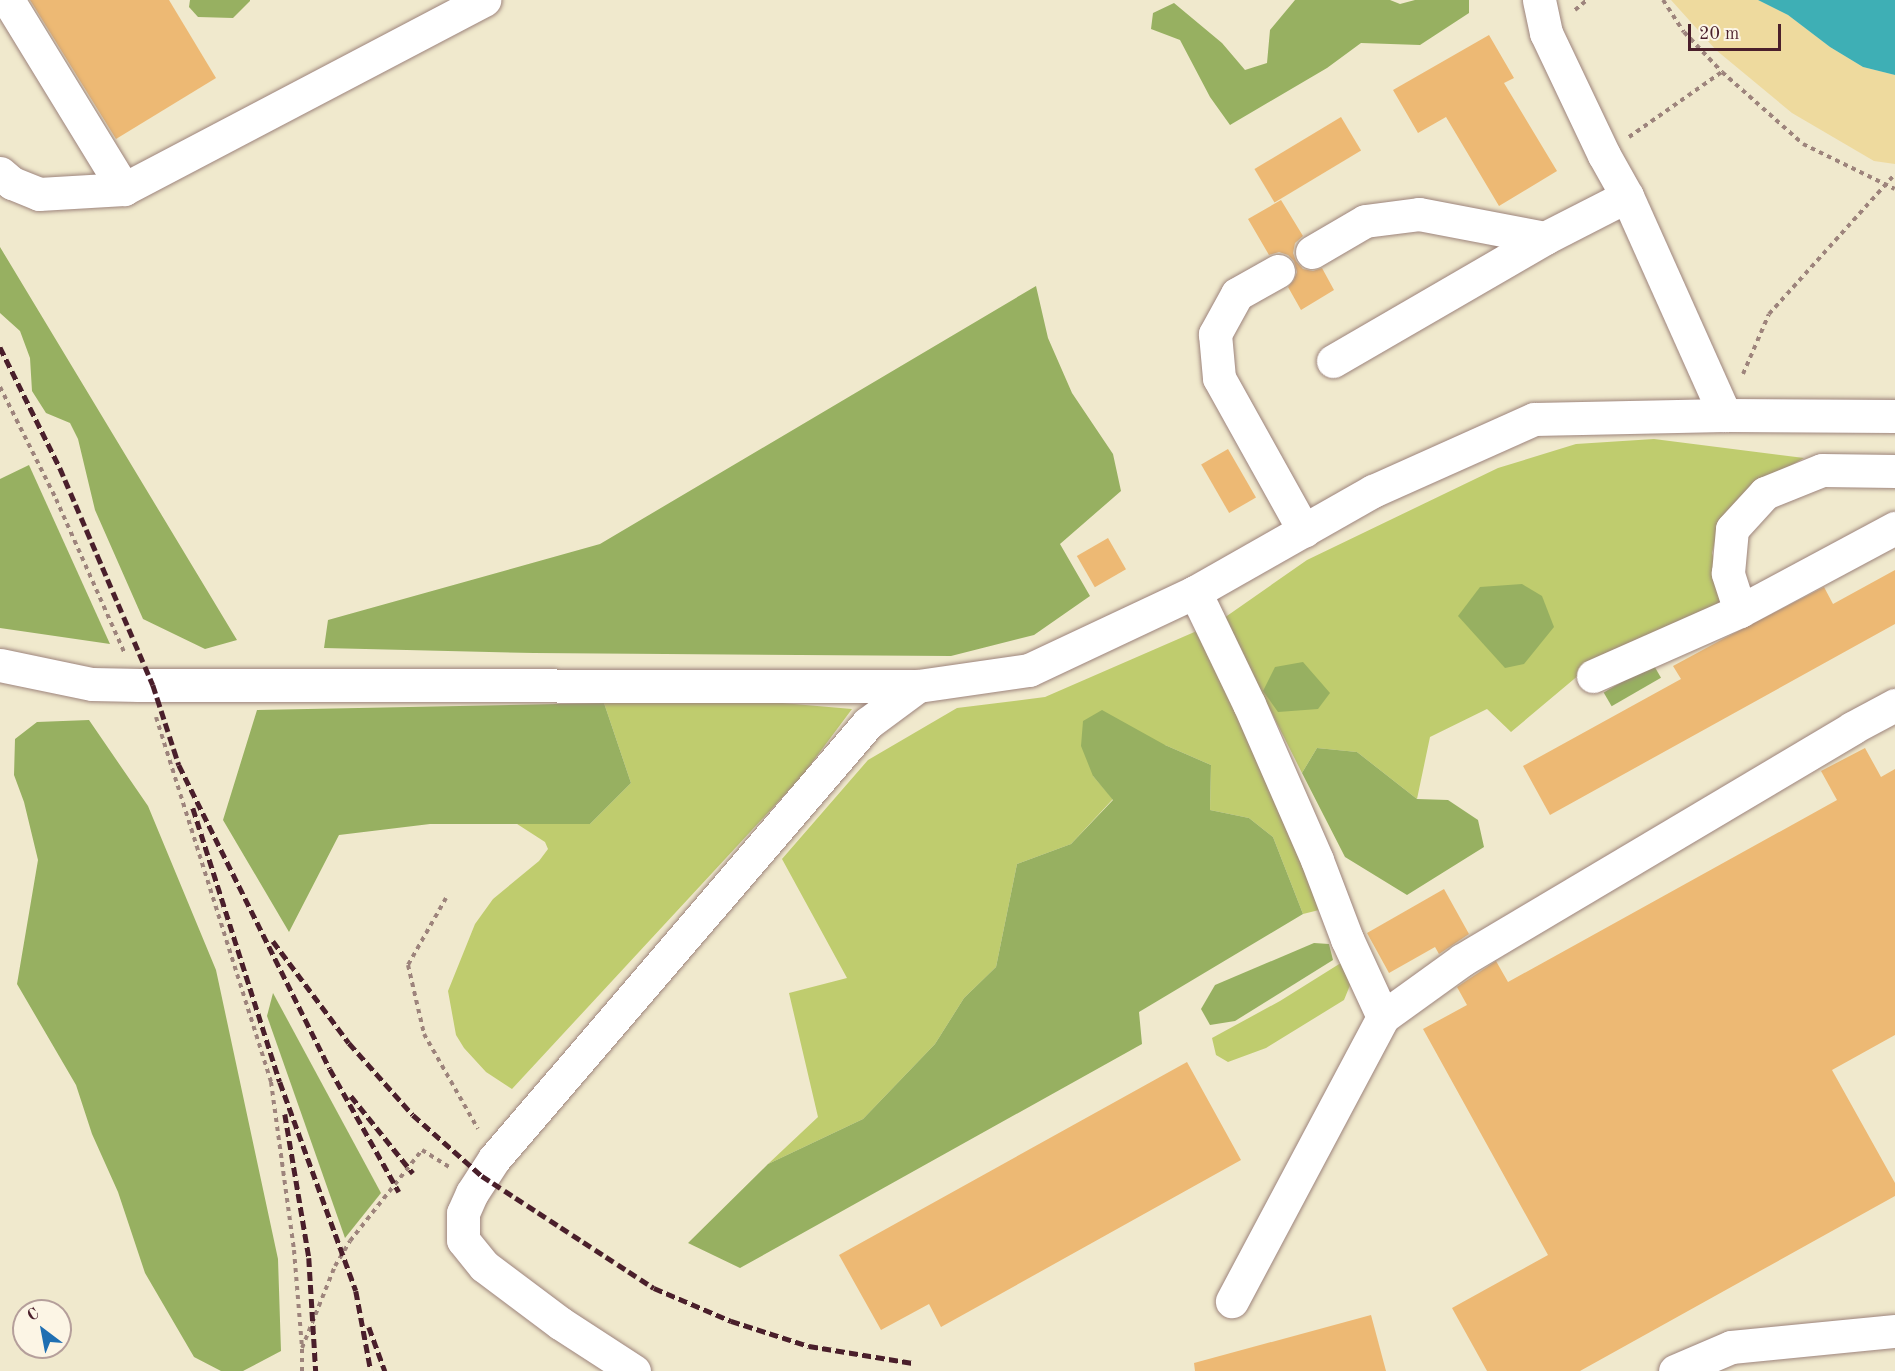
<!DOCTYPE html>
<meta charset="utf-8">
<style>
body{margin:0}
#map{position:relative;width:1895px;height:1371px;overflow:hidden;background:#f0e9cd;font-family:"Old Standard TT",serif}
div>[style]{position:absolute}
.green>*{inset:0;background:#bfcc6e}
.forest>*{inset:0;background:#97b061;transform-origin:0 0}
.sand>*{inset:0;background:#eeda9e}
.water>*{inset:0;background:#3eafb5}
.building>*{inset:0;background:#edb974;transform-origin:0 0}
.path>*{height:4px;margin-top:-2px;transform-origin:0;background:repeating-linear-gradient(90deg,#9d847c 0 4.5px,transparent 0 9px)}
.roads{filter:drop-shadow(0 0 2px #9d847c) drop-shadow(0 0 2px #9d847c)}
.minor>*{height:33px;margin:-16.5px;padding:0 16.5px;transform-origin:16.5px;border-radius:16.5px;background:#fff}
.rail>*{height:4.5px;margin-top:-2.25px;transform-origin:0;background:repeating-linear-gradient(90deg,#4a1f2b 0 9px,transparent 0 13.5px)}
span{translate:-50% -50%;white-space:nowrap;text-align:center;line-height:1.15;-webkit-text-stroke:6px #fcf5e5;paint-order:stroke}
.north{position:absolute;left:12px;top:1299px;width:60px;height:60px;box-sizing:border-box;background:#fcf5e5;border:2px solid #b59f9b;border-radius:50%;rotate:328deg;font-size:16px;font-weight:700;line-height:24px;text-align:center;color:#4a1f2b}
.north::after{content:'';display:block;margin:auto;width:21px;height:27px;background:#1f6fb2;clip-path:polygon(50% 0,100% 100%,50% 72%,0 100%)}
.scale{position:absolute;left:1688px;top:24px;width:93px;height:27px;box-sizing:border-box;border:3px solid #4a1f2b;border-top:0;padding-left:8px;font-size:18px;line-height:21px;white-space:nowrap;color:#4a1f2b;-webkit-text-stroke:4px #fcf5e5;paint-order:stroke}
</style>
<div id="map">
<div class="green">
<i style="clip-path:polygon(1654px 439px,1804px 458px,1751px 488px,1721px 519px,1712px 553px,1728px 604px,1586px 669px,1511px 732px,1487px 709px,1430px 737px,1417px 799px,1357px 752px,1317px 748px,1302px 773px,1224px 618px,1307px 560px,1498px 468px,1576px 444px)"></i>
<i style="clip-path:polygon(1199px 630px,1327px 908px,1303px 914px,1273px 837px,1249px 818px,1210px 810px,1211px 765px,1165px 745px,1093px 776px,1113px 799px,1071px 844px,1017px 864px,996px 967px,964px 998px,935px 1044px,863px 1119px,768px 1164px,818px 1117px,789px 993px,847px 978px,782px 859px,868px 760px,957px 708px,1045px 697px)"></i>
<i style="clip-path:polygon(736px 699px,852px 709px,802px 776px,512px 1089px,486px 1072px,464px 1048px,456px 1035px,448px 991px,475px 924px,493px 899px,539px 861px,548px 849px,545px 842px,514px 822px,590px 824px,631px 783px,604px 703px)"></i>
<i style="clip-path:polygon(1344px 961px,1353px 978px,1344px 1000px,1266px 1048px,1228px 1062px,1216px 1055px,1212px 1038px,1280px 1001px)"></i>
</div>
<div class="forest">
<i style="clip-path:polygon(190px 0,250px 0,250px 1px,233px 18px,198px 17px,189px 7px)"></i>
<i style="clip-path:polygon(1295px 0,1390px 0,1400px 4px,1415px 0,1469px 0,1469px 13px,1420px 45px,1361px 43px,1327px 68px,1230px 125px,1210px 97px,1180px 40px,1151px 29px,1153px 13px,1174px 3px,1222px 43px,1245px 70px,1267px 63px,1270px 30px)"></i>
<i style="clip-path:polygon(0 247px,237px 640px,205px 649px,143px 619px,95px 510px,78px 439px,70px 423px,46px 413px,32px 391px,30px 358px,20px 331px,0 313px)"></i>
<i style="clip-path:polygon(1036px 286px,1048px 338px,1072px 393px,1113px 454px,1121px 491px,1060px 544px,1090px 596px,1034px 635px,951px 656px,534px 653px,324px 648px,328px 620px,600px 544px)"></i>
<i style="clip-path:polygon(29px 465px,110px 644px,0 628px,0 479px)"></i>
<i style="clip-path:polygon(1522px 584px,1542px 596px,1554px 627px,1524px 664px,1505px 668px,1458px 616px,1480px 587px)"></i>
<i style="clip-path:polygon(1303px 662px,1330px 693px,1318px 709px,1278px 712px,1263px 691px,1275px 667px)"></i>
<i style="left:1653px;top:664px;width:16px;height:57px;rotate:60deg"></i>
<i style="clip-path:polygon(604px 703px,631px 783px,590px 824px,430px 824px,339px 835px,289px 932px,223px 820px,257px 710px)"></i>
<i style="clip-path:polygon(1102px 710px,1165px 745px,1211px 765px,1210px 810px,1249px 818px,1273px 837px,1303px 914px,1139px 1012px,1142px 1044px,740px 1268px,688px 1243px,768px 1164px,863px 1119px,935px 1044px,964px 998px,996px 967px,1017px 864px,1071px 844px,1113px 800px,1093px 776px,1081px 746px,1083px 721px)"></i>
<i style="clip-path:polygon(89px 720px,148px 806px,216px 970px,278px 1259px,281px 1351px,243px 1371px,221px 1371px,194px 1357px,145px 1273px,118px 1192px,92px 1134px,76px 1085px,17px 984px,38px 860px,24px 802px,14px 775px,15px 739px,37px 722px)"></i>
<i style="clip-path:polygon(1317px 748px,1357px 752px,1417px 799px,1448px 800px,1478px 820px,1484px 847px,1407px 895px,1345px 857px,1302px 773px)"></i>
<i style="clip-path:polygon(1314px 943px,1329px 944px,1333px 960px,1235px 1021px,1210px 1025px,1201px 1009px,1215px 985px)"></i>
<i style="clip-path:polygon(273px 993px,381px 1193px,345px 1238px,267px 1016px)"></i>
</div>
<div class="sand">
<i style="clip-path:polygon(1671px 0,1758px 0,1788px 15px,1830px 47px,1863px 67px,1895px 75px,1895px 164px,1874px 161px,1792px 113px,1716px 50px)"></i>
</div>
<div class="water">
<i style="clip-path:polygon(1758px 0,1895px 0,1895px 75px,1863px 67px,1830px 47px,1788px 15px)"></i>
</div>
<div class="building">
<i style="clip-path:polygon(30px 0,169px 0,216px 78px,116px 139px)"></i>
<i style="clip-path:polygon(1489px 35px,1514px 78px,1504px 83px,1557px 171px,1499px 206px,1446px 117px,1418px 133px,1393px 90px)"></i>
<i style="left:1341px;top:117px;width:39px;height:101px;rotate:59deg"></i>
<i style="clip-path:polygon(1281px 200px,1303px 236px,1295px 243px,1293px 253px,1296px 261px,1303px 269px,1313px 271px,1322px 268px,1334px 290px,1301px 310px,1288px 287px,1294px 280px,1297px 272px,1294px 261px,1288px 255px,1279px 252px,1269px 255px,1248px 219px)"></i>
<i style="left:1228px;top:449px;width:56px;height:31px;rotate:60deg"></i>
<i style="left:1108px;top:538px;width:36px;height:36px;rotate:60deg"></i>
<i style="clip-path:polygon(1895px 570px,1895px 624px,1550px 815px,1523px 766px,1681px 679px,1673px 666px,1723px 639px,1824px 587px,1833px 604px)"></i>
<i style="clip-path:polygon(1865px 748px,1881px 777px,1895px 769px,1895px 1035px,1832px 1070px,1895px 1183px,1895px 1196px,1580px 1371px,1487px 1371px,1452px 1308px,1548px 1255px,1423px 1029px,1467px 1005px,1457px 987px,1496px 961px,1508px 982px,1837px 800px,1821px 771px)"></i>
<i style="clip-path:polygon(1444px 889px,1469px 934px,1439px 954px,1435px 947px,1389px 973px,1367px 933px)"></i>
<i style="clip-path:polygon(1187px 1062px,1241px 1160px,941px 1327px,929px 1304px,881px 1330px,839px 1255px)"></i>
<i style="clip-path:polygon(1371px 1315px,1386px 1371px,1195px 1371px,1194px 1363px)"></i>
</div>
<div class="path">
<i style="left:1663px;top:0;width:38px;rotate:57deg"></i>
<i style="left:1684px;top:32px;width:55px;rotate:46.5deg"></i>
<i style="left:1722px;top:72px;width:108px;rotate:41.6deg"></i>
<i style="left:1803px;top:144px;width:102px;rotate:26.1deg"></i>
<i style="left:1575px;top:10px;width:16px;rotate:-40deg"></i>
<i style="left:1629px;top:137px;width:113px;rotate:-35deg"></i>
<i style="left:1743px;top:374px;width:65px;rotate:-66.6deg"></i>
<i style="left:1769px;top:314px;width:188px;rotate:-48deg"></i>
<i style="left:0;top:387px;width:125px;rotate:63.4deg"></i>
<i style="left:56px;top:499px;width:167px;rotate:66deg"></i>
<i style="left:156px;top:717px;width:383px;rotate:72.5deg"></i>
<i style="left:271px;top:1082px;width:170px;rotate:82.2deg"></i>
<i style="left:294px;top:1250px;width:98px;rotate:85.3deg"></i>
<i style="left:446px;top:898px;width:77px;rotate:119.6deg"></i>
<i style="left:408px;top:965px;width:71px;rotate:76.9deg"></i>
<i style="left:424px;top:1034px;width:109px;rotate:60.4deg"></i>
<i style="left:302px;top:1371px;width:23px;rotate:-90deg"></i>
<i style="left:302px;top:1348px;width:88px;rotate:-68.1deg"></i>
<i style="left:335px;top:1266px;width:29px;rotate:-59deg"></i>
<i style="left:350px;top:1241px;width:116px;rotate:-51.6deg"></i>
<i style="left:422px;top:1150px;width:34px;rotate:32deg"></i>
</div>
<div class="roads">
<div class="minor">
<i style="left:8px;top:0;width:222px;rotate:58.5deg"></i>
<i style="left:124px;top:189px;width:407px;rotate:-27.7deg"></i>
<i style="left:1539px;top:0;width:34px;rotate:78deg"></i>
<i style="left:1546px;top:33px;width:135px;rotate:64.6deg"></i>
<i style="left:1604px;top:155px;width:47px;rotate:60.7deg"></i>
<i style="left:1627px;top:196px;width:240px;rotate:65.9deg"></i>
<i style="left:0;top:173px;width:16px;rotate:40deg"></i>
<i style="left:12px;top:183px;width:29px;rotate:22deg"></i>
<i style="left:39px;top:194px;width:85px;rotate:-3.4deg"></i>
<i style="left:1312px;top:252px;width:61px;rotate:-30.3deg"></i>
<i style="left:1365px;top:221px;width:54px;rotate:-7.4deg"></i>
<i style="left:1419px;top:214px;width:128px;rotate:10.8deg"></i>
<i style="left:1545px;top:238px;width:92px;rotate:-27.1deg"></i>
<i style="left:1278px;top:271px;width:47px;rotate:150.7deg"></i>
<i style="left:1237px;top:294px;width:46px;rotate:118.8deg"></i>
<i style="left:1215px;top:334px;width:44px;rotate:84.8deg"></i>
<i style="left:1219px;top:378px;width:175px;rotate:60.9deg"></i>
<i style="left:1333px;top:361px;width:245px;rotate:-30.1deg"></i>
<i style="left:1195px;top:592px;width:124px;rotate:64.3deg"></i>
<i style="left:1249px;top:704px;width:170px;rotate:66.4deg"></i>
<i style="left:1317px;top:860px;width:85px;rotate:69.2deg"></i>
<i style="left:1347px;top:939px;width:86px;rotate:65.2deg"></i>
<i style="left:1383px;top:1017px;width:322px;rotate:118deg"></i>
<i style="left:1740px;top:611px;width:40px;rotate:-108deg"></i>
<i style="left:1728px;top:573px;width:44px;rotate:-84.8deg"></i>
<i style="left:1732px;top:529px;width:49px;rotate:-47.5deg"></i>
<i style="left:1765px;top:493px;width:61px;rotate:-22deg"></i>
<i style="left:1822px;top:470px;width:73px;rotate:0.8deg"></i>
<i style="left:0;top:665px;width:94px;rotate:11.7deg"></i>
<i style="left:92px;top:684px;width:47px;rotate:1.2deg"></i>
<i style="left:139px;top:685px;width:779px;rotate:0.07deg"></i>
<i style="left:918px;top:686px;width:112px;rotate:-8.2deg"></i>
<i style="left:1029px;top:670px;width:183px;rotate:-25.2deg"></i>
<i style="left:1195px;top:592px;width:205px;rotate:-29.6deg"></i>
<i style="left:1373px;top:491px;width:176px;rotate:-24.1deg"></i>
<i style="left:1534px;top:419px;width:191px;rotate:-1.2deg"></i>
<i style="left:1725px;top:415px;width:170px;rotate:0.3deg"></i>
<i style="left:1593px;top:676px;width:161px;rotate:-23.9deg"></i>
<i style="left:1740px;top:611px;width:176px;rotate:-28.2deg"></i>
<i style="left:1383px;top:1017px;width:97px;rotate:-35.8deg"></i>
<i style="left:1462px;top:960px;width:454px;rotate:-30.7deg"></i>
<i style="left:1852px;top:728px;width:49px;rotate:-28.1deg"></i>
<i style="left:634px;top:1371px;width:88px;rotate:-147deg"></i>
<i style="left:560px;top:1323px;width:95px;rotate:-143.1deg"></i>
<i style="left:484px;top:1266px;width:33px;rotate:-129deg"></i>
<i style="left:463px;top:1240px;width:27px;rotate:-90deg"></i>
<i style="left:463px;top:1213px;width:22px;rotate:-66deg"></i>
<i style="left:472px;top:1193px;width:40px;rotate:-57.1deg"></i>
<i style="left:494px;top:1159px;width:574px;rotate:-49.38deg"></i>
<i style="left:868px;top:723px;width:62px;rotate:-36.5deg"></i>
<i style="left:1675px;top:1371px;width:61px;rotate:-23.2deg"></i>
<i style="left:1731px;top:1347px;width:165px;rotate:-5.6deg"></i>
</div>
</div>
<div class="rail">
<i style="left:0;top:347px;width:135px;rotate:63.6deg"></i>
<i style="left:60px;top:468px;width:236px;rotate:66.8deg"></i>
<i style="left:153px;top:685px;width:84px;rotate:72deg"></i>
<i style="left:179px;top:765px;width:339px;rotate:63.6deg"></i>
<i style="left:330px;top:1069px;width:141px;rotate:60.7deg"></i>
<i style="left:193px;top:808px;width:287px;rotate:72.4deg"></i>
<i style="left:280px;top:1082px;width:222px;rotate:70deg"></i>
<i style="left:356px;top:1291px;width:81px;rotate:79.4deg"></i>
<i style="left:273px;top:941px;width:127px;rotate:53.3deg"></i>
<i style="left:349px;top:1043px;width:96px;rotate:48.4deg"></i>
<i style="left:413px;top:1115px;width:92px;rotate:41.5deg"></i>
<i style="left:482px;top:1176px;width:205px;rotate:33.1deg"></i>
<i style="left:654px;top:1288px;width:84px;rotate:23.2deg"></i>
<i style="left:731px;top:1321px;width:82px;rotate:17.8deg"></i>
<i style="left:809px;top:1346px;width:105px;rotate:9.3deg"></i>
<i style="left:351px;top:1096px;width:99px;rotate:51.2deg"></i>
<i style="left:285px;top:1114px;width:146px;rotate:80.5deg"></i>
<i style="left:309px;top:1258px;width:113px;rotate:86.5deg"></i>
<i style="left:369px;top:1327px;width:47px;rotate:70deg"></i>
</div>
<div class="north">С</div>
<div class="scale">20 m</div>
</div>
